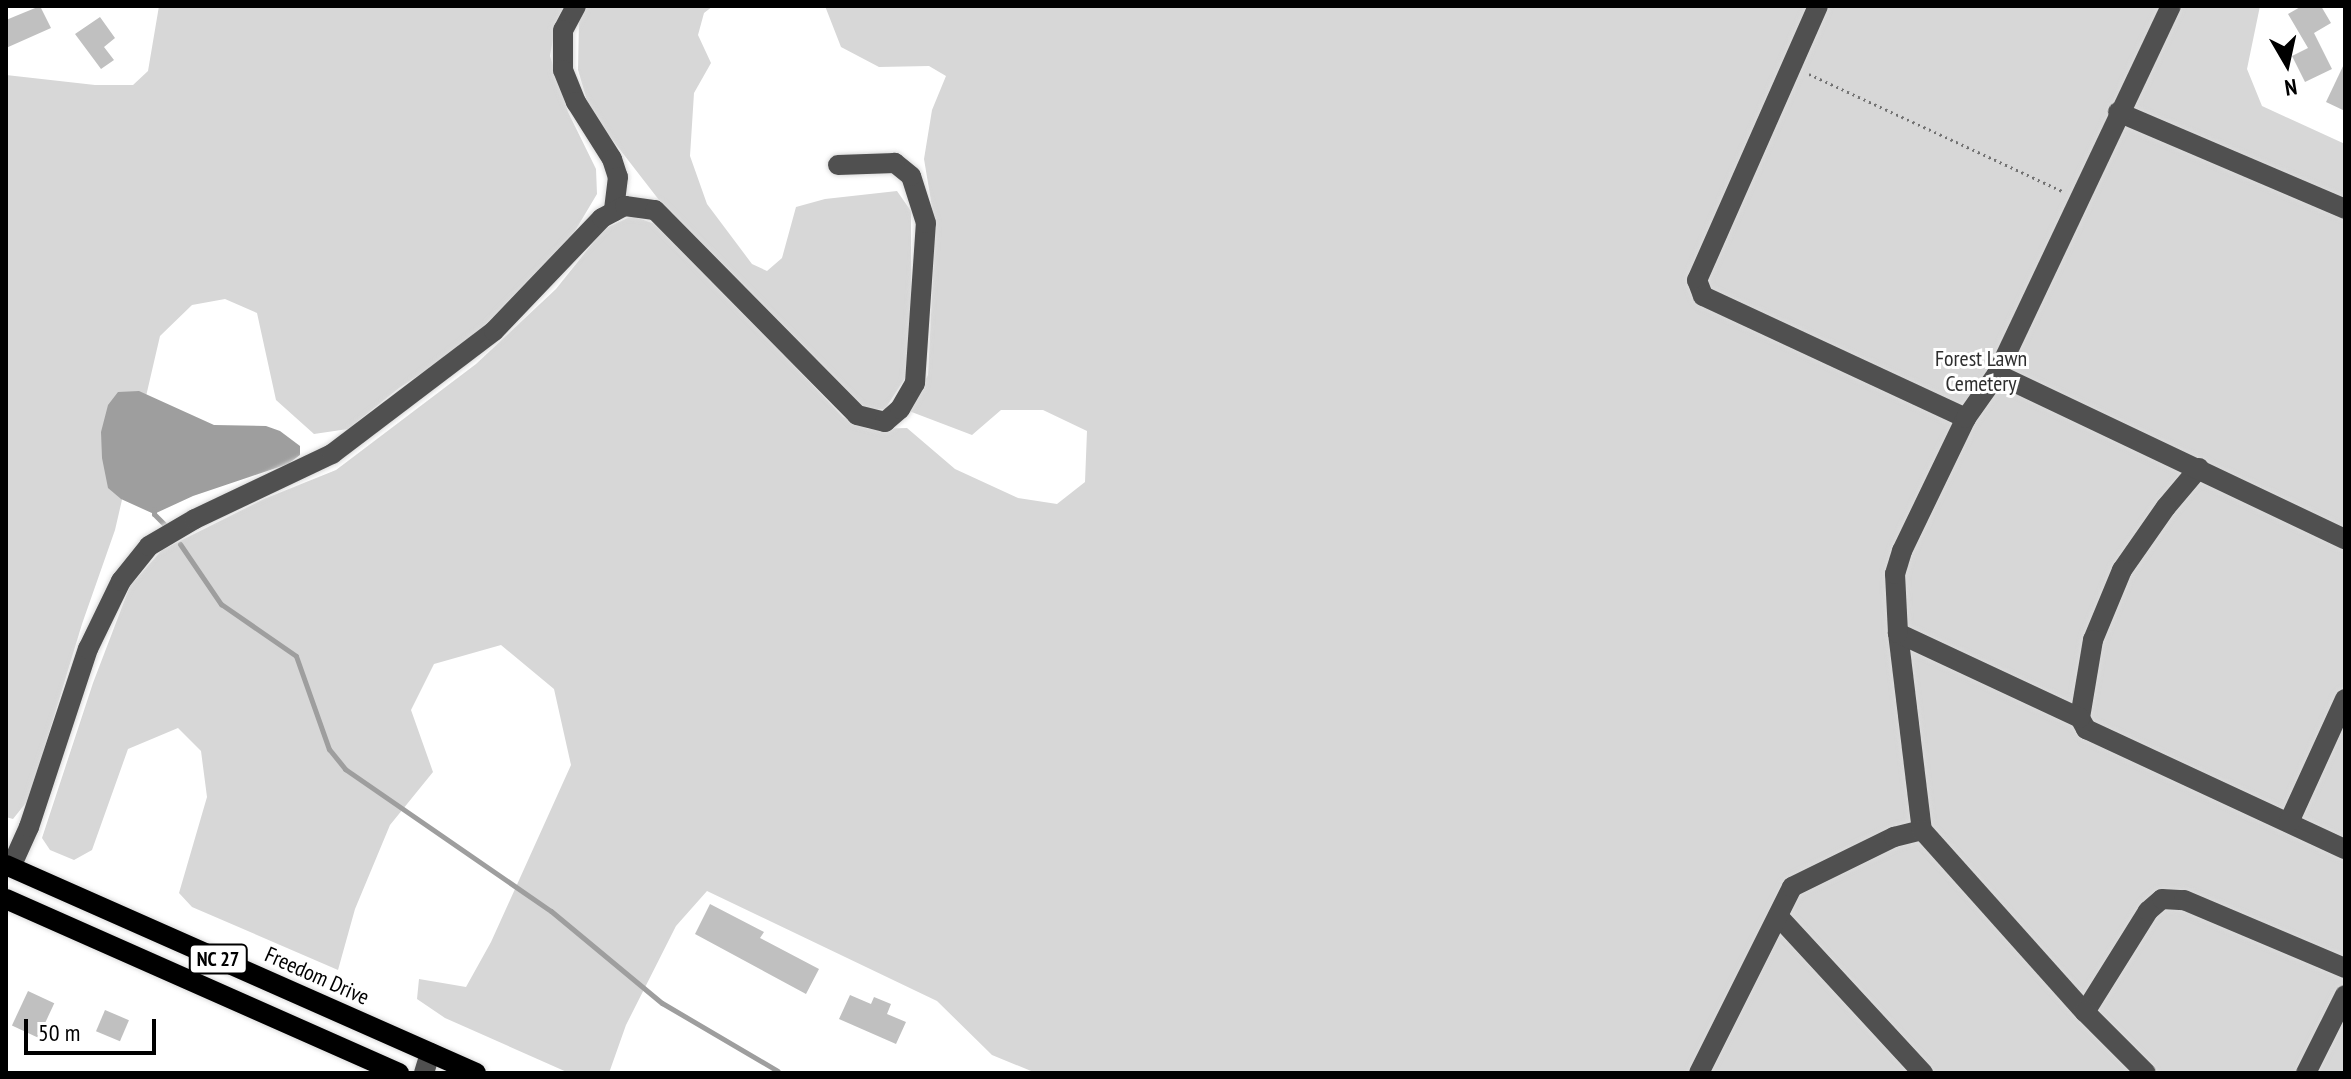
<!DOCTYPE html>
<style>
body{margin:0}
#map{position:relative;width:2351px;height:1079px;overflow:hidden;background:#fff;font-family:"PT Sans Narrow",sans-serif}
div>[style]{position:absolute}
.green>*{inset:0;background:#d7d7d7}
.water>*{inset:0;background:#9e9e9e}
.stream>*{height:5px;margin:-2.5px;padding:0 2.5px;transform-origin:2.5px;border-radius:2.5px;background:#9e9e9e}
.building>*{inset:0;background:#c0c0c0;transform-origin:0 0}
.path>*{height:3px;margin-top:-1.5px;transform-origin:0;background:repeating-linear-gradient(90deg,#727272 0 2px,transparent 0 6px)}
.roads{filter:drop-shadow(0 0 2px #dbdbdb) drop-shadow(0 0 2px #dbdbdb)}
.minor>*{height:20px;margin:-10px;padding:0 10px;transform-origin:10px;border-radius:10px;background:#505050}
.major>*{height:20px;margin:-10px;padding:0 10px;transform-origin:10px;border-radius:10px;background:#000}
span{translate:-50% -50%;white-space:nowrap;text-align:center;line-height:1.15;-webkit-text-stroke:6px #fff;paint-order:stroke}
.shield-label span{padding:2px 6px;background:#fff;border:2px solid;border-radius:6px;-webkit-text-stroke-width:0}
.shield-label{font-size:20px;color:#000;font-weight:700}
.park-label{font-size:22px;color:#2e2e2e}
.street-label{font-size:22px;color:#000}
.frame{position:absolute;inset:0;border:8px solid #000;pointer-events:none}
.north{position:absolute;left:2247px;top:24px;width:80px;height:80px;-webkit-text-stroke:6px #fff;paint-order:stroke;rotate:171deg;font-size:22px;font-weight:700;line-height:32px;text-align:center;color:#000}
.north::after{content:'';display:block;margin:auto;width:28px;height:36px;background:#000;clip-path:polygon(50% 0,100% 100%,50% 72%,0 100%)}
.scale{position:absolute;left:24px;top:1019px;width:132px;height:36px;box-sizing:border-box;border:4px solid #000;border-top:0;padding-left:10px;font-size:24px;line-height:28px;white-space:nowrap;color:#000;-webkit-text-stroke:6px #fff;paint-order:stroke}
</style>
<div id="map">
<div class="green">
<i style="clip-path:polygon(159px 6px,564px 6px,556px 22px,550px 56px,568px 112px,596px 169px,597px 194px,569px 241px,485px 332px,399px 388px,348px 429px,314px 434px,276px 400px,257px 313px,225px 299px,192px 305px,160px 336px,115px 530px,82px 624px,29px 799px,13px 819px,6px 817px,6px 75px,95px 85px,133px 85px,148px 71px)"></i>
<i style="clip-path:polygon(587px 6px,713px 6px,704px 13px,698px 35px,711px 63px,694px 93px,690px 156px,707px 204px,752px 264px,767px 271px,782px 258px,796px 207px,825px 199px,897px 191px,911px 211px,911px 369px,885px 409px,862px 409px,659px 200px,590px 111px,578px 70px,579px 19px)"></i>
<i style="clip-path:polygon(825px 6px,2260px 6px,2247px 69px,2262px 106px,2345px 144px,2345px 1073px,1036px 1073px,992px 1055px,937px 1001px,707px 891px,676px 926px,626px 1025px,609px 1073px,569px 1073px,445px 1018px,417px 999px,419px 979px,466px 987px,491px 942px,571px 765px,554px 689px,501px 645px,434px 664px,411px 710px,433px 772px,390px 825px,355px 909px,338px 970px,192px 907px,179px 893px,207px 797px,201px 751px,178px 728px,128px 749px,92px 850px,74px 860px,50px 850px,42px 838px,93px 683px,130px 586px,162px 550px,264px 499px,336px 470px,476px 364px,556px 289px,604px 229px,632px 216px,661px 226px,843px 417px,868px 429px,907px 428px,955px 469px,1018px 498px,1057px 504px,1085px 482px,1087px 431px,1043px 410px,1001px 410px,972px 435px,909px 411px,928px 375px,934px 256px,932px 207px,924px 159px,932px 110px,946px 76px,929px 66px,879px 67px,841px 47px)"></i>
</div>
<div class="water">
<i style="clip-path:polygon(139px 391px,214px 425px,266px 426px,280px 431px,300px 446px,300px 455px,288px 464px,193px 496px,154px 514px,121px 499px,108px 488px,102px 458px,101px 432px,108px 405px,118px 392px)"></i>
</div>
<div class="stream">
<i style="left:154px;top:509px;width:5px;rotate:90deg"></i>
<i style="left:154px;top:514px;width:20px;rotate:45deg"></i>
<i style="left:180px;top:544px;width:73px;rotate:55.7deg"></i>
<i style="left:221px;top:604px;width:91px;rotate:34.7deg"></i>
<i style="left:296px;top:656px;width:99px;rotate:70.5deg"></i>
<i style="left:329px;top:749px;width:26px;rotate:51deg"></i>
<i style="left:345px;top:769px;width:250px;rotate:34.6deg"></i>
<i style="left:551px;top:911px;width:144px;rotate:39.7deg"></i>
<i style="left:662px;top:1003px;width:134px;rotate:30.4deg"></i>
</div>
<div class="building">
<i style="clip-path:polygon(40px 6px,51px 28px,6px 48px,6px 20px)"></i>
<i style="clip-path:polygon(2302px 6px,2321px 6px,2331px 23px,2314px 33px,2332px 69px,2305px 82px,2292px 56px,2308px 48px,2288px 14px)"></i>
<i style="clip-path:polygon(100px 17px,115px 38px,104px 47px,114px 60px,101px 69px,75px 34px)"></i>
<i style="clip-path:polygon(2345px 62px,2345px 111px,2326px 102px)"></i>
<i style="clip-path:polygon(710px 904px,764px 932px,760px 938px,819px 969px,806px 994px,695px 934px)"></i>
<i style="left:28px;top:991px;width:29px;height:38px;rotate:25deg"></i>
<i style="clip-path:polygon(850px 995px,871px 1004px,874px 997px,891px 1004px,887px 1014px,906px 1022px,896px 1044px,839px 1019px)"></i>
<i style="left:105px;top:1010px;width:26px;height:23px;rotate:23deg"></i>
</div>
<div class="path">
<i style="left:1809px;top:74px;width:281px;rotate:24.8deg"></i>
</div>
<div class="roads">
<div class="minor">
<i style="left:576px;top:6px;width:27px;rotate:118deg"></i>
<i style="left:563px;top:30px;width:40px;rotate:90deg"></i>
<i style="left:563px;top:70px;width:35px;rotate:68deg"></i>
<i style="left:576px;top:102px;width:67px;rotate:57.7deg"></i>
<i style="left:612px;top:159px;width:19px;rotate:72deg"></i>
<i style="left:618px;top:177px;width:35px;rotate:97deg"></i>
<i style="left:1818px;top:6px;width:300px;rotate:113.8deg"></i>
<i style="left:1697px;top:280px;width:17px;rotate:69deg"></i>
<i style="left:1703px;top:296px;width:290px;rotate:24.9deg"></i>
<i style="left:2118px;top:112px;width:247px;rotate:23.1deg"></i>
<i style="left:1997px;top:374px;width:407px;rotate:-64.7deg"></i>
<i style="left:2199px;top:468px;width:51px;rotate:130.2deg"></i>
<i style="left:2166px;top:507px;width:77px;rotate:124.9deg"></i>
<i style="left:2122px;top:570px;width:76px;rotate:112.5deg"></i>
<i style="left:2093px;top:640px;width:79px;rotate:99.5deg"></i>
<i style="left:2080px;top:718px;width:13px;rotate:61deg"></i>
<i style="left:2086px;top:729px;width:285px;rotate:24.9deg"></i>
<i style="left:1898px;top:633px;width:198px;rotate:83.1deg"></i>
<i style="left:2080px;top:718px;width:201px;rotate:-155deg"></i>
<i style="left:1898px;top:633px;width:59px;rotate:-92.9deg"></i>
<i style="left:1895px;top:574px;width:24px;rotate:-73deg"></i>
<i style="left:1902px;top:551px;width:148px;rotate:-64.3deg"></i>
<i style="left:1966px;top:418px;width:54px;rotate:-54.8deg"></i>
<i style="left:1997px;top:374px;width:385px;rotate:25.4deg"></i>
<i style="left:2289px;top:822px;width:135px;rotate:-65.5deg"></i>
<i style="left:11px;top:867px;width:44px;rotate:-65.8deg"></i>
<i style="left:29px;top:827px;width:188px;rotate:-71.7deg"></i>
<i style="left:88px;top:649px;width:76px;rotate:-64.1deg"></i>
<i style="left:121px;top:581px;width:45px;rotate:-51.3deg"></i>
<i style="left:149px;top:546px;width:53px;rotate:-30.4deg"></i>
<i style="left:195px;top:519px;width:152px;rotate:-25.4deg"></i>
<i style="left:332px;top:454px;width:203px;rotate:-37.2deg"></i>
<i style="left:494px;top:331px;width:156px;rotate:-46.3deg"></i>
<i style="left:602px;top:218px;width:26px;rotate:-28deg"></i>
<i style="left:625px;top:206px;width:30px;rotate:8deg"></i>
<i style="left:655px;top:210px;width:288px;rotate:45.4deg"></i>
<i style="left:857px;top:415px;width:29px;rotate:14deg"></i>
<i style="left:885px;top:422px;width:20px;rotate:-41deg"></i>
<i style="left:900px;top:409px;width:30px;rotate:-60deg"></i>
<i style="left:915px;top:383px;width:160px;rotate:-86.1deg"></i>
<i style="left:926px;top:223px;width:49px;rotate:-107.7deg"></i>
<i style="left:911px;top:176px;width:21px;rotate:-141deg"></i>
<i style="left:895px;top:163px;width:57px;rotate:178deg"></i>
<i style="left:1778px;top:916px;width:214px;rotate:47.3deg"></i>
<i style="left:2085px;top:1012px;width:119px;rotate:-58deg"></i>
<i style="left:2148px;top:911px;width:18px;rotate:-41deg"></i>
<i style="left:2162px;top:899px;width:22px;rotate:3deg"></i>
<i style="left:2184px;top:900px;width:175px;rotate:22.9deg"></i>
<i style="left:424px;top:1073px;width:21px;rotate:-73deg"></i>
<i style="left:1699px;top:1073px;width:208px;rotate:-63.4deg"></i>
<i style="left:1792px;top:887px;width:114px;rotate:-26.1deg"></i>
<i style="left:1894px;top:837px;width:29px;rotate:-14deg"></i>
<i style="left:1922px;top:830px;width:244px;rotate:48.2deg"></i>
<i style="left:2085px;top:1012px;width:86px;rotate:45deg"></i>
<i style="left:2306px;top:1073px;width:87px;rotate:-63.4deg"></i>
</div>
<div class="major">
<i style="left:6px;top:865px;width:514px;rotate:23.87deg"></i>
<i style="left:6px;top:899px;width:430px;rotate:23.9deg"></i>
</div>
</div>
<div class="shield-label">
<span style="left:218px;top:959px">NC 27</span>
</div>
<div class="park-label">
<span style="left:1981px;top:371px">Forest Lawn<br>Cemetery</span>
</div>
<div class="street-label">
<span style="left:317px;top:976px;rotate:24deg">Freedom Drive</span>
</div>
<div class="frame"></div>
<div class="north">N</div>
<div class="scale">50 m</div>
</div>
